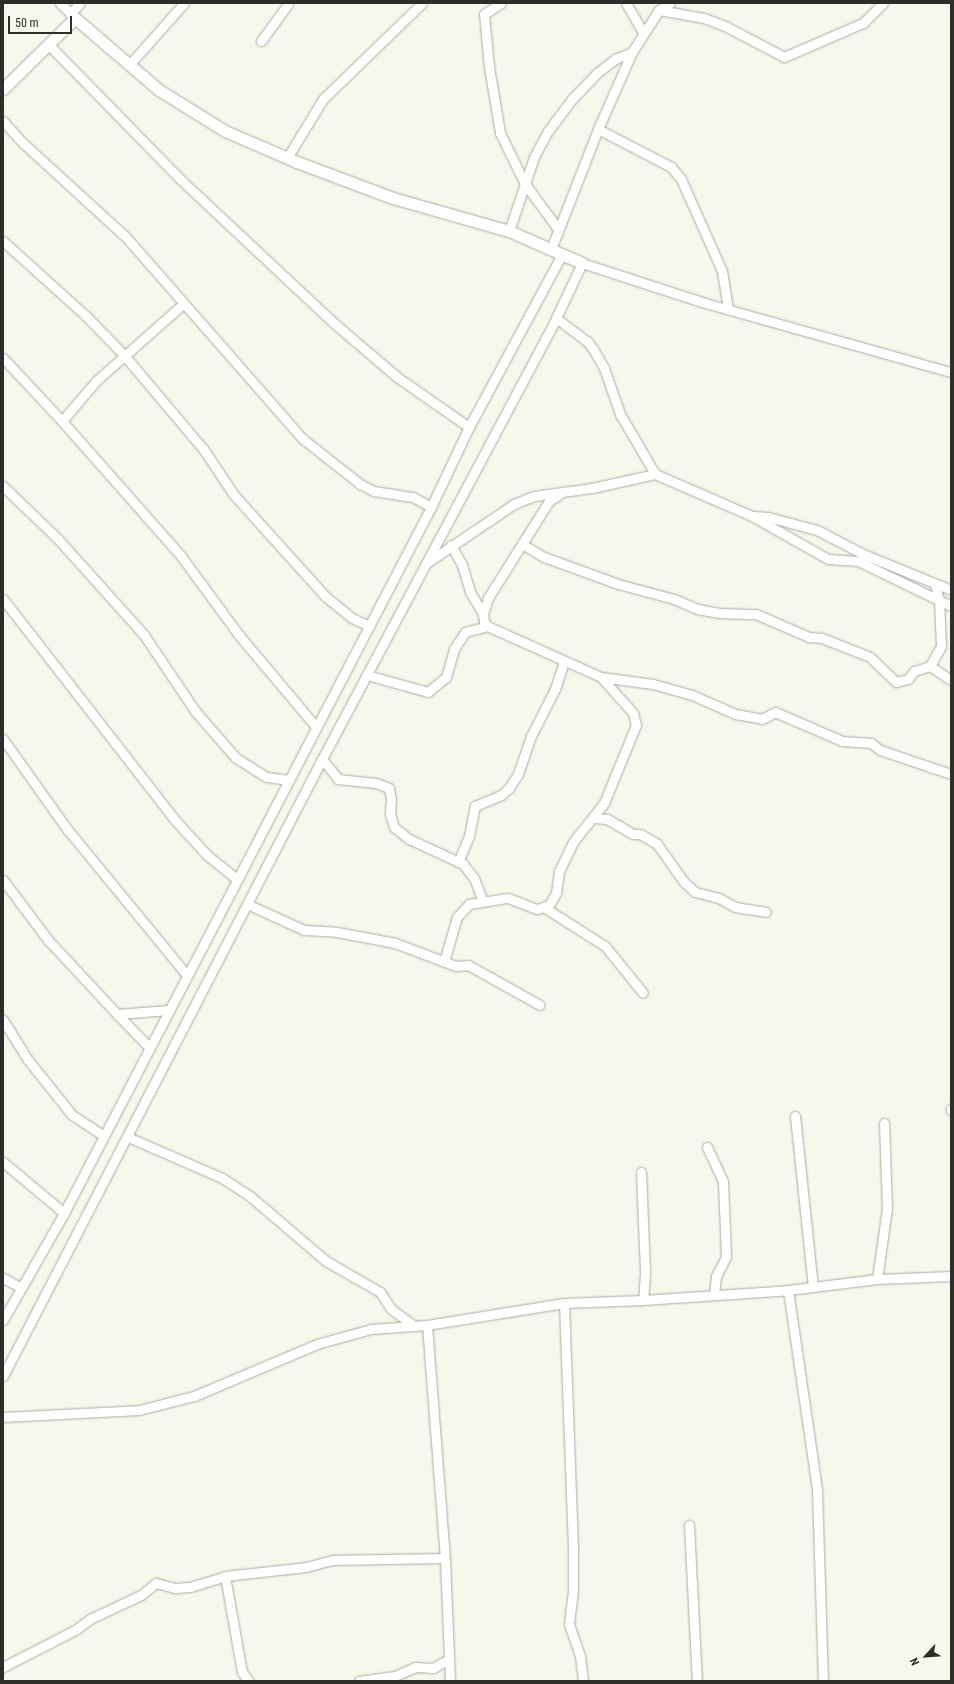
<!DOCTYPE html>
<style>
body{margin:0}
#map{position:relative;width:954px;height:1684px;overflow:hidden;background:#f4f9ec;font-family:"Roboto Condensed",sans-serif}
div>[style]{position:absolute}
.roads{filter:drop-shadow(0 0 1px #a9ada2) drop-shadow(0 0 1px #a9ada2)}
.minor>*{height:9px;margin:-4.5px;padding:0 4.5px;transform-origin:4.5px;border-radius:4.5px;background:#fff}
.tertiary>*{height:11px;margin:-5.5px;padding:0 5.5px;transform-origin:5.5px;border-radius:5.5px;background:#fff}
span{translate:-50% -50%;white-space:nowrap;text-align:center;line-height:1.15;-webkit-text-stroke:3.5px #f4f9ec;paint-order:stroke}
.frame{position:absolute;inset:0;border:4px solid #2d2e2a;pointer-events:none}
.north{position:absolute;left:906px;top:1636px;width:40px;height:40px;-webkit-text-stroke:3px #f4f9ec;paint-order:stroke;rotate:244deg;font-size:11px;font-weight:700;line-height:16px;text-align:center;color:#2d2e2a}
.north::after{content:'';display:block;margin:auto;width:14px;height:18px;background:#2d2e2a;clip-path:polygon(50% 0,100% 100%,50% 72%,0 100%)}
.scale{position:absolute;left:8px;top:16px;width:64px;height:18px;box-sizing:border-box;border:2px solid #2d2e2a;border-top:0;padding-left:5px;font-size:12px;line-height:14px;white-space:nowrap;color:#2d2e2a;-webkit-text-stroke:3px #f4f9ec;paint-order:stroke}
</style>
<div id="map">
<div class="roads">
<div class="minor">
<i style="left:60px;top:3px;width:21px;rotate:45deg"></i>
<i style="left:501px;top:3px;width:20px;rotate:147deg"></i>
<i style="left:484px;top:14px;width:53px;rotate:84.6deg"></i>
<i style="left:489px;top:67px;width:67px;rotate:80.5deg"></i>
<i style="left:500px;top:133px;width:57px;rotate:63.9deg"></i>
<i style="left:525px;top:184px;width:56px;rotate:53.7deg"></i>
<i style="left:626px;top:3px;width:34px;rotate:60deg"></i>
<i style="left:659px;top:10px;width:46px;rotate:10.1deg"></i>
<i style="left:704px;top:18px;width:25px;rotate:21deg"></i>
<i style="left:727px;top:27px;width:64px;rotate:27.8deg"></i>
<i style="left:784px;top:57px;width:86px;rotate:-23.3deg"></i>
<i style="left:863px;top:23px;width:28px;rotate:-45deg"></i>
<i style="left:70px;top:14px;width:15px;rotate:-48deg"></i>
<i style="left:261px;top:41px;width:46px;rotate:-53.9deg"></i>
<i style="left:48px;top:44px;width:189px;rotate:45.6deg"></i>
<i style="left:180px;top:179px;width:212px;rotate:43.1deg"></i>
<i style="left:335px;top:324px;width:82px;rotate:40.5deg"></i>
<i style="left:397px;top:377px;width:88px;rotate:34.8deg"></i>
<i style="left:129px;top:65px;width:83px;rotate:-48.4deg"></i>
<i style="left:3px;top:121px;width:30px;rotate:48deg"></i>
<i style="left:23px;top:143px;width:138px;rotate:42.4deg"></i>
<i style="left:125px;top:236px;width:270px;rotate:48.8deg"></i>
<i style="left:303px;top:439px;width:73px;rotate:38.3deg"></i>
<i style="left:360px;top:484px;width:16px;rotate:27deg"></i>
<i style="left:374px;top:491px;width:39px;rotate:9deg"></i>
<i style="left:413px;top:497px;width:21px;rotate:29deg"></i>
<i style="left:598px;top:129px;width:82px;rotate:27.5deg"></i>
<i style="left:671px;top:167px;width:16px;rotate:50deg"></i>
<i style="left:681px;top:179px;width:101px;rotate:66deg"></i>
<i style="left:722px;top:271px;width:39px;rotate:81deg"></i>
<i style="left:287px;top:158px;width:69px;rotate:-58.6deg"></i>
<i style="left:323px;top:99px;width:138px;rotate:-44.1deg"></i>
<i style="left:509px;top:231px;width:78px;rotate:-71.3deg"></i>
<i style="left:534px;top:157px;width:30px;rotate:-62deg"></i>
<i style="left:548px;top:131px;width:40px;rotate:-53deg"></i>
<i style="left:572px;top:99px;width:36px;rotate:-46deg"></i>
<i style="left:597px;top:73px;width:23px;rotate:-38deg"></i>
<i style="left:615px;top:59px;width:18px;rotate:-22deg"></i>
<i style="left:3px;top:241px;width:110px;rotate:42.1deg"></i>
<i style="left:85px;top:315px;width:56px;rotate:45.7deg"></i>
<i style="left:124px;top:355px;width:124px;rotate:49.9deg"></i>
<i style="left:204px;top:450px;width:54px;rotate:56.3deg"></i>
<i style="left:234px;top:495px;width:137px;rotate:48deg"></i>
<i style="left:326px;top:597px;width:33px;rotate:39deg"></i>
<i style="left:352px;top:618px;width:19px;rotate:25deg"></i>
<i style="left:551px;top:249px;width:129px;rotate:-68.6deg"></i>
<i style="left:598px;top:129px;width:84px;rotate:-66.2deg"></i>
<i style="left:632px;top:52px;width:50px;rotate:-57.3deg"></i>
<i style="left:659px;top:10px;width:13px;rotate:-32deg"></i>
<i style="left:556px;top:318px;width:39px;rotate:37deg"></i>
<i style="left:587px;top:341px;width:10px;rotate:53deg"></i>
<i style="left:593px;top:349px;width:22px;rotate:60deg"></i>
<i style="left:604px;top:368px;width:49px;rotate:70.8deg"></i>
<i style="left:620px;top:414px;width:69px;rotate:59.7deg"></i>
<i style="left:655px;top:474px;width:106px;rotate:23.4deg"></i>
<i style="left:752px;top:516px;width:87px;rotate:29.5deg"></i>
<i style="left:828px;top:559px;width:30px;rotate:4deg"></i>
<i style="left:858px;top:561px;width:103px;rotate:25.8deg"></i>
<i style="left:3px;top:358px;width:86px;rotate:46.9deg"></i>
<i style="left:62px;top:421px;width:180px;rotate:48.6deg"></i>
<i style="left:181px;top:556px;width:97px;rotate:53.8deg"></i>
<i style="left:238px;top:634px;width:121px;rotate:50deg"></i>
<i style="left:62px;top:421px;width:52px;rotate:-49.6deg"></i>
<i style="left:96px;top:381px;width:116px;rotate:-41.5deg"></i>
<i style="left:3px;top:486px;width:76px;rotate:43.9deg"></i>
<i style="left:58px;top:539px;width:129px;rotate:48.1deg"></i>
<i style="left:144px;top:635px;width:92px;rotate:56.1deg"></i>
<i style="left:195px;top:711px;width:62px;rotate:48.9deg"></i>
<i style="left:236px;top:758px;width:36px;rotate:32deg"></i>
<i style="left:267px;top:777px;width:22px;rotate:8deg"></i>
<i style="left:753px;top:516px;width:15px;rotate:4deg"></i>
<i style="left:768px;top:517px;width:51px;rotate:14.9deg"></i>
<i style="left:817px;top:530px;width:52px;rotate:27.6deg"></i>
<i style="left:863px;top:554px;width:95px;rotate:22.2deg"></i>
<i style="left:522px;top:544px;width:26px;rotate:31deg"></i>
<i style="left:544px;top:557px;width:79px;rotate:20deg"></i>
<i style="left:618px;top:584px;width:58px;rotate:15deg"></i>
<i style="left:674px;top:599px;width:25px;rotate:23deg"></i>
<i style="left:697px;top:609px;width:23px;rotate:10deg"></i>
<i style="left:720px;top:613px;width:36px;rotate:2deg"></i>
<i style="left:756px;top:614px;width:58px;rotate:23.5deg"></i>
<i style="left:809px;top:637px;width:13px;rotate:4deg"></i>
<i style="left:822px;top:638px;width:52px;rotate:21.6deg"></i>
<i style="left:870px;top:657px;width:36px;rotate:44deg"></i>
<i style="left:896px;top:682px;width:12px;rotate:-14deg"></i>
<i style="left:908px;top:679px;width:10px;rotate:-53deg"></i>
<i style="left:914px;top:671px;width:17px;rotate:-17deg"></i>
<i style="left:930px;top:666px;width:23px;rotate:-61deg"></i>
<i style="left:941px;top:646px;width:45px;rotate:-92.5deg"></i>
<i style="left:939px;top:601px;width:17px;rotate:-103deg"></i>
<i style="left:451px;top:545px;width:23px;rotate:61deg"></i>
<i style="left:462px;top:565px;width:28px;rotate:73deg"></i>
<i style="left:470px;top:592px;width:26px;rotate:59deg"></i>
<i style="left:428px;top:562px;width:104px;rotate:-34deg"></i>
<i style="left:514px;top:504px;width:22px;rotate:-22deg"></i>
<i style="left:534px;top:496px;width:59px;rotate:-7.9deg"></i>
<i style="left:592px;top:488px;width:65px;rotate:-12.5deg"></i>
<i style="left:3px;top:599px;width:279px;rotate:52.1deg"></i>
<i style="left:174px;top:819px;width:49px;rotate:47.5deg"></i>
<i style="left:207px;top:855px;width:38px;rotate:39deg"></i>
<i style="left:930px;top:666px;width:25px;rotate:34deg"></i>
<i style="left:367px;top:675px;width:63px;rotate:15.6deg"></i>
<i style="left:428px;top:692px;width:23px;rotate:-40deg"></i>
<i style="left:446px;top:677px;width:29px;rotate:-74deg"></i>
<i style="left:454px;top:649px;width:20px;rotate:-57deg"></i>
<i style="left:465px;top:632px;width:23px;rotate:-15deg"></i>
<i style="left:601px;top:677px;width:52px;rotate:7.7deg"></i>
<i style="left:653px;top:684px;width:41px;rotate:15.8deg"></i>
<i style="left:692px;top:695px;width:47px;rotate:23.8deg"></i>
<i style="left:735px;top:714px;width:27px;rotate:10deg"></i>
<i style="left:762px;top:719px;width:15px;rotate:-28deg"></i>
<i style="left:775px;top:712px;width:73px;rotate:23.4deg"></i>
<i style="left:842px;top:741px;width:29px;rotate:4deg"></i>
<i style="left:871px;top:743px;width:11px;rotate:38deg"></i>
<i style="left:880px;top:750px;width:75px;rotate:18.7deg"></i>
<i style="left:3px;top:739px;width:110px;rotate:54.6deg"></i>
<i style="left:67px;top:829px;width:189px;rotate:50.6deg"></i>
<i style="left:322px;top:759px;width:26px;rotate:51deg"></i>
<i style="left:338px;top:779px;width:38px;rotate:6deg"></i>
<i style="left:376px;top:783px;width:14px;rotate:21deg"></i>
<i style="left:389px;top:788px;width:11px;rotate:80deg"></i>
<i style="left:391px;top:799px;width:15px;rotate:94deg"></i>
<i style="left:390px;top:814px;width:14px;rotate:73deg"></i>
<i style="left:394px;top:827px;width:19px;rotate:39deg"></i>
<i style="left:409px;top:839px;width:60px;rotate:24.8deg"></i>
<i style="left:463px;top:864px;width:18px;rotate:52deg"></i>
<i style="left:474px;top:878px;width:25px;rotate:69deg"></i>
<i style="left:594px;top:818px;width:13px;rotate:4deg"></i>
<i style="left:607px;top:819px;width:30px;rotate:30deg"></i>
<i style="left:633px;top:834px;width:7px"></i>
<i style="left:640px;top:834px;width:20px;rotate:30deg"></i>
<i style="left:657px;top:844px;width:47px;rotate:54.6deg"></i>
<i style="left:684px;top:882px;width:15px;rotate:42deg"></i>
<i style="left:695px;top:892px;width:25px;rotate:14deg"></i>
<i style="left:719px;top:898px;width:18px;rotate:29deg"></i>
<i style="left:735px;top:907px;width:31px;rotate:9deg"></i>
<i style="left:458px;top:862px;width:28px;rotate:-67deg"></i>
<i style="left:469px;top:836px;width:31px;rotate:-79deg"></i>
<i style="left:475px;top:806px;width:28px;rotate:-23deg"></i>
<i style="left:501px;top:795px;width:11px;rotate:-41deg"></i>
<i style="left:509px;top:788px;width:17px;rotate:-57deg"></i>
<i style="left:518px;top:774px;width:40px;rotate:-71.1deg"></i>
<i style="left:531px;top:736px;width:53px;rotate:-62.9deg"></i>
<i style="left:555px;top:689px;width:28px;rotate:-72deg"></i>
<i style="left:3px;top:880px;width:75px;rotate:53.1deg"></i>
<i style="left:48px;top:940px;width:101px;rotate:47deg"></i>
<i style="left:117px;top:1014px;width:52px;rotate:-4.4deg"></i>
<i style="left:247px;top:904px;width:63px;rotate:24.5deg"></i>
<i style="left:304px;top:930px;width:33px;rotate:3deg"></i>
<i style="left:337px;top:932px;width:59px;rotate:10.7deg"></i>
<i style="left:395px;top:943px;width:65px;rotate:20.7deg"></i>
<i style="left:456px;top:966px;width:12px;rotate:-5deg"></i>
<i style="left:468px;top:965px;width:82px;rotate:29.1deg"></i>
<i style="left:545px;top:908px;width:71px;rotate:32.3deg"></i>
<i style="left:605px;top:946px;width:60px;rotate:51deg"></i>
<i style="left:444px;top:962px;width:47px;rotate:-73.9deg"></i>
<i style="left:457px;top:917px;width:18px;rotate:-47deg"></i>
<i style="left:469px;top:904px;width:39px;rotate:-9deg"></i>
<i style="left:508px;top:898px;width:31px;rotate:21deg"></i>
<i style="left:537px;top:909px;width:13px;rotate:-18deg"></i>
<i style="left:549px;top:905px;width:14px;rotate:-60deg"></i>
<i style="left:556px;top:893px;width:22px;rotate:-82deg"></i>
<i style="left:559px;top:871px;width:32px;rotate:-64deg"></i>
<i style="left:573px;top:842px;width:50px;rotate:-51.5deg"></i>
<i style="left:604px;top:803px;width:84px;rotate:-67.7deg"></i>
<i style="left:636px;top:725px;width:12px;rotate:-104deg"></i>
<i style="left:633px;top:713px;width:48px;rotate:-131.6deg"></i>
<i style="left:601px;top:677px;width:125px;rotate:-155.9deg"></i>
<i style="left:487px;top:626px;width:5px;rotate:-127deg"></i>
<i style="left:484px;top:622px;width:8px;rotate:-97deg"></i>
<i style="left:483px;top:614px;width:17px;rotate:-73deg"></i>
<i style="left:488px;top:598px;width:115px;rotate:-57.8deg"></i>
<i style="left:549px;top:501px;width:17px;rotate:-33deg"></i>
<i style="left:117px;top:1014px;width:46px;rotate:45.9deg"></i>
<i style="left:3px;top:1020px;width:47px;rotate:58deg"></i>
<i style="left:28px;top:1060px;width:70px;rotate:51.3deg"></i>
<i style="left:72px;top:1115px;width:37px;rotate:33deg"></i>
<i style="left:951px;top:1109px;width:1px;rotate:90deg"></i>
<i style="left:795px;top:1116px;width:172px;rotate:84deg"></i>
<i style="left:128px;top:1137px;width:103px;rotate:23.6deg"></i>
<i style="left:222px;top:1178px;width:35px;rotate:33deg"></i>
<i style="left:251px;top:1197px;width:99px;rotate:40.5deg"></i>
<i style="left:326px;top:1261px;width:62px;rotate:29.9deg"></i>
<i style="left:380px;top:1292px;width:20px;rotate:57deg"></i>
<i style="left:391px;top:1309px;width:29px;rotate:36deg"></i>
<i style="left:707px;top:1147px;width:38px;rotate:65deg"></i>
<i style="left:723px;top:1182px;width:75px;rotate:87.7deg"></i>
<i style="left:726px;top:1257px;width:21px;rotate:118deg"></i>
<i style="left:716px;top:1276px;width:19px;rotate:96deg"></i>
<i style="left:3px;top:1162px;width:80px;rotate:39.9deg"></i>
<i style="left:641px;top:1172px;width:101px;rotate:87.7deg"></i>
<i style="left:645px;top:1273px;width:27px;rotate:94deg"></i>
<i style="left:3px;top:1278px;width:21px;rotate:28deg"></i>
<i style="left:877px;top:1279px;width:71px;rotate:-81.9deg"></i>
<i style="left:887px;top:1209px;width:86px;rotate:-92deg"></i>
<i style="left:788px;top:1290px;width:202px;rotate:81.7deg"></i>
<i style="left:817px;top:1490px;width:191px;rotate:88.2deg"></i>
<i style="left:564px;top:1303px;width:247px;rotate:87.9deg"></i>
<i style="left:573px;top:1550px;width:41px;rotate:90deg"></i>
<i style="left:573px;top:1591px;width:33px;rotate:97deg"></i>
<i style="left:569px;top:1624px;width:34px;rotate:71deg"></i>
<i style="left:580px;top:1656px;width:25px;rotate:83deg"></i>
<i style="left:3px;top:1320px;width:123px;rotate:-60.3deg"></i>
<i style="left:64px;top:1213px;width:796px;rotate:-62.53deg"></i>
<i style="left:431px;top:507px;width:89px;rotate:-64.6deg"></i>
<i style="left:469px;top:427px;width:196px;rotate:-61.7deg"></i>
<i style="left:427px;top:1325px;width:237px;rotate:85.6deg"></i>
<i style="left:445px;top:1561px;width:120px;rotate:87.6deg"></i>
<i style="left:3px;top:1376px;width:695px;rotate:-62.66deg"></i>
<i style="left:322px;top:759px;width:499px;rotate:-62deg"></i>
<i style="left:556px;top:318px;width:61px;rotate:-64.7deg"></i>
<i style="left:582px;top:263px;width:129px;rotate:18deg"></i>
<i style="left:705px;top:303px;width:255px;rotate:15.7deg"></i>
<i style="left:3px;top:1417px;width:136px;rotate:-2.9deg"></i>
<i style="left:139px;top:1410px;width:57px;rotate:-14.3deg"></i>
<i style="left:194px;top:1396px;width:134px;rotate:-22.9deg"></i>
<i style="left:317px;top:1344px;width:56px;rotate:-15.5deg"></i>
<i style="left:371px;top:1329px;width:56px;rotate:-4.1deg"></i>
<i style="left:427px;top:1325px;width:139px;rotate:-9.1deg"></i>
<i style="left:564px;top:1303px;width:79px;rotate:-2.2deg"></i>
<i style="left:643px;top:1300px;width:145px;rotate:-3.9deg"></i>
<i style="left:788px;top:1290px;width:90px;rotate:-7deg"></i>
<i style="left:877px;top:1279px;width:74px;rotate:-2.3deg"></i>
<i style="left:689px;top:1525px;width:156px;rotate:87.1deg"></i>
<i style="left:225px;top:1576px;width:97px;rotate:80deg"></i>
<i style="left:242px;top:1672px;width:11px;rotate:52deg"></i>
<i style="left:3px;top:1667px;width:81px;rotate:-27.2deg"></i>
<i style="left:75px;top:1630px;width:19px;rotate:-36deg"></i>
<i style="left:90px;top:1619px;width:56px;rotate:-25.2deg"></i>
<i style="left:141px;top:1595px;width:19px;rotate:-39deg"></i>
<i style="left:156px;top:1583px;width:20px;rotate:15deg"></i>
<i style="left:175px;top:1588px;width:15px;rotate:-4deg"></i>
<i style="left:190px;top:1587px;width:37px;rotate:-17deg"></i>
<i style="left:225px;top:1576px;width:81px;rotate:-6.3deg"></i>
<i style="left:306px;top:1567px;width:28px;rotate:-15deg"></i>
<i style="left:333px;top:1560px;width:111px;rotate:-1deg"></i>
<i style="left:359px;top:1681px;width:36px;rotate:-8deg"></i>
<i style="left:395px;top:1676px;width:22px;rotate:-24deg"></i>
<i style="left:415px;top:1667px;width:18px;rotate:3deg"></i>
<i style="left:433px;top:1668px;width:18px;rotate:-29deg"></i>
</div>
<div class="tertiary">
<i style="left:3px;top:89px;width:101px;rotate:-44.6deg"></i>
<i style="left:75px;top:18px;width:111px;rotate:40.6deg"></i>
<i style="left:159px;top:90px;width:78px;rotate:31.8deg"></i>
<i style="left:225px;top:131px;width:78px;rotate:23.3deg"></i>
<i style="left:297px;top:162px;width:103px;rotate:20.6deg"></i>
<i style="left:393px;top:198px;width:121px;rotate:15.9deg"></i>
<i style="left:509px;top:231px;width:80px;rotate:23.7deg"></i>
</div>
</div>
<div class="frame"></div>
<div class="north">N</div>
<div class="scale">50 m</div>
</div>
